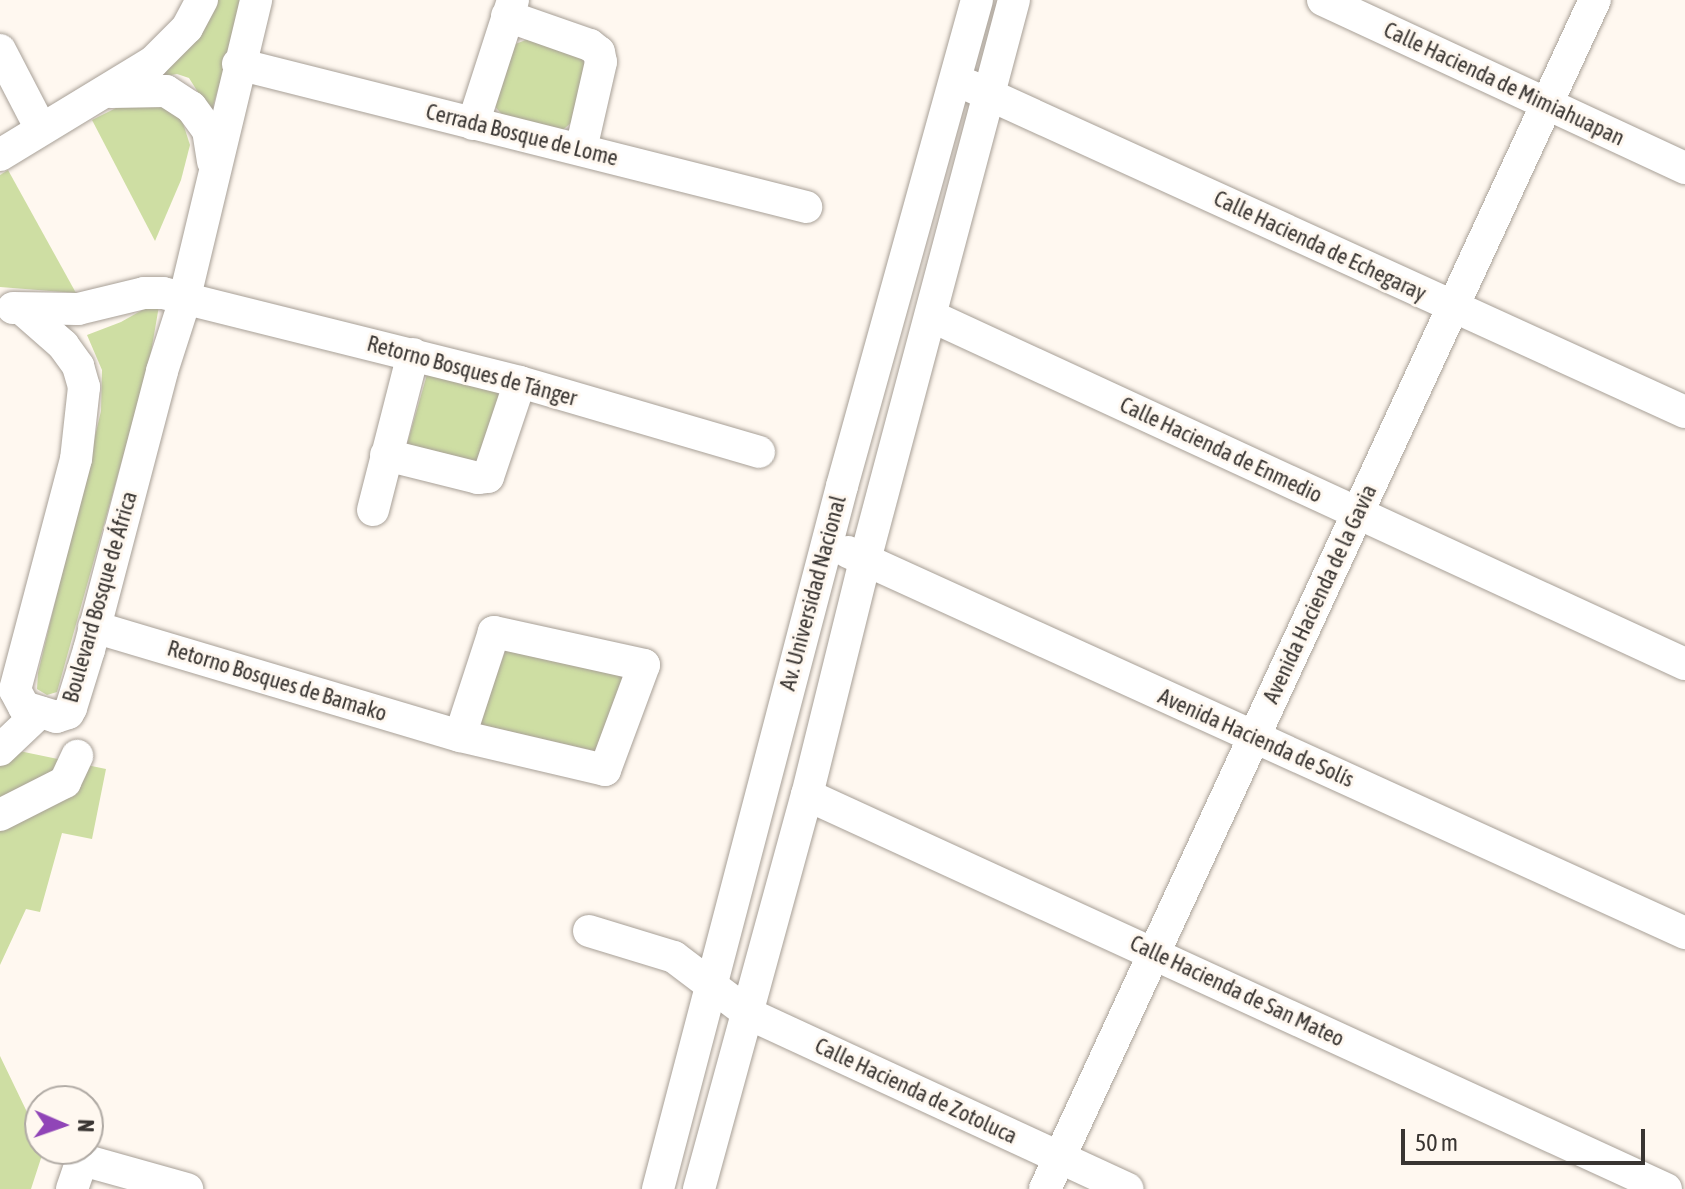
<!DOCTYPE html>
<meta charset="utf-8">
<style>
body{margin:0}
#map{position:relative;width:1685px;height:1189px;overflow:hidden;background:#fff8f0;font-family:"Asap Condensed",sans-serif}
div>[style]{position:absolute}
.green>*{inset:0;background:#cedea3;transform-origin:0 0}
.roads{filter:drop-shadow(0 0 2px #a8a097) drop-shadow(0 0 2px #a8a097)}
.minor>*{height:32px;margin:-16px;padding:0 16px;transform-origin:16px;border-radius:16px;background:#fff}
span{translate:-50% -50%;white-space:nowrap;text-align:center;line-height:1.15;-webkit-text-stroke:6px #fff8f0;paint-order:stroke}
.street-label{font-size:22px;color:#393532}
.north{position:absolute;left:24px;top:1085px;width:80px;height:80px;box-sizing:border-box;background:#fff8f0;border:2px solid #b0aaa4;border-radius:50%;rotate:92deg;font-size:22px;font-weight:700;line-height:32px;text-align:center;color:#393532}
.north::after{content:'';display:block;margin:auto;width:28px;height:36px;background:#9045b7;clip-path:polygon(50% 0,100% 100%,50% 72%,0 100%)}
.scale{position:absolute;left:1401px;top:1129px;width:244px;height:36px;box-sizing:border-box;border:4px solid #393532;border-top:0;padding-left:10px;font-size:24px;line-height:28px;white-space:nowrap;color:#393532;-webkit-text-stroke:6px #fff8f0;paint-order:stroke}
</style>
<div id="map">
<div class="green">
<i style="clip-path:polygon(213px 0,244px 0,211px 113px,189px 78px,177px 74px,159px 77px)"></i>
<i style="clip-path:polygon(539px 35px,582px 51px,586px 62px,584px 112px,552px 139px,511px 125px,491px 102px,510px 46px)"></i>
<i style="clip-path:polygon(134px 99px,157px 101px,181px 117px,190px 145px,181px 180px,155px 241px,92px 120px)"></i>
<i style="clip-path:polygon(8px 170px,76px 293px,0 287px,0 175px)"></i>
<i style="clip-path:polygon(160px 300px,149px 364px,57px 692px,47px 695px,37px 689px,38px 673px,101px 411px,102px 370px,87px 335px,121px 322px)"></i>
<i style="left:428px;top:371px;width:85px;height:83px;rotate:16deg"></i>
<i style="clip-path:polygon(506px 649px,625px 676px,599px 752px,478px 724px)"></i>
<i style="clip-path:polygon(0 747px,106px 769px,92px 839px,62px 833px,40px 912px,26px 909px,0 965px)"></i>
<i style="clip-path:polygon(0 1056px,40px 1139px,40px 1149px,44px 1149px,31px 1189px,0 1189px)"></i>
</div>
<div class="roads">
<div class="minor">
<i style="left:1323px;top:0;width:399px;rotate:24.9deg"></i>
<i style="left:507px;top:16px;width:88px;rotate:19.3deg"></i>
<i style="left:590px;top:45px;width:11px;rotate:38deg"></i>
<i style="left:599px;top:52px;width:10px;rotate:79deg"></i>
<i style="left:601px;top:62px;width:89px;rotate:102.9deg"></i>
<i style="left:0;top:50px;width:89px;rotate:62.6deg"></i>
<i style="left:238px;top:64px;width:586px;rotate:14.13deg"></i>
<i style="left:970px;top:86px;width:786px;rotate:24.51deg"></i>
<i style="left:111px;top:92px;width:55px;rotate:-1deg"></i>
<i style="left:166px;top:91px;width:30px;rotate:33deg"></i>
<i style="left:191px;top:107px;width:29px;rotate:54deg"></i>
<i style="left:208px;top:130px;width:32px;rotate:81deg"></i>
<i style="left:473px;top:124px;width:130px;rotate:-72.1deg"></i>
<i style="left:0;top:155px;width:179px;rotate:-31.3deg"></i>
<i style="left:153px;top:62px;width:48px;rotate:-45deg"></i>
<i style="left:187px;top:28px;width:32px;rotate:-62deg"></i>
<i style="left:13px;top:308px;width:65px;rotate:0.9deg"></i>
<i style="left:78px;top:309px;width:68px;rotate:-13.6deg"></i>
<i style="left:144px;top:293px;width:19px"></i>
<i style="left:163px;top:293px;width:368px;rotate:14deg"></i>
<i style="left:520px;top:382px;width:249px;rotate:16.3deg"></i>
<i style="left:22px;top:309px;width:55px;rotate:41.3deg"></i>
<i style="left:63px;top:345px;width:26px;rotate:54deg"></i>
<i style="left:78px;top:366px;width:22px;rotate:74deg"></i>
<i style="left:84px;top:387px;width:72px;rotate:96.3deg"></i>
<i style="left:76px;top:459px;width:239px;rotate:104.8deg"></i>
<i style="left:15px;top:690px;width:19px;rotate:62deg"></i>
<i style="left:24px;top:707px;width:34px;rotate:17deg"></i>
<i style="left:56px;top:717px;width:13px;rotate:-18deg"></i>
<i style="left:68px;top:713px;width:6px;rotate:-59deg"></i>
<i style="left:71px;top:708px;width:61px;rotate:-72.8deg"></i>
<i style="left:89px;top:650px;width:288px;rotate:-75.3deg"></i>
<i style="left:162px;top:371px;width:65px;rotate:-72.1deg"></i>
<i style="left:182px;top:309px;width:318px;rotate:-76.5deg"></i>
<i style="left:931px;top:316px;width:830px;rotate:24.78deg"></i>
<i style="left:386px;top:455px;width:95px;rotate:14deg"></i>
<i style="left:478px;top:478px;width:10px;rotate:-6deg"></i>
<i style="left:488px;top:477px;width:100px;rotate:-71.4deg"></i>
<i style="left:373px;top:510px;width:161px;rotate:-75.6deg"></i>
<i style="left:848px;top:552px;width:920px;rotate:24.47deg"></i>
<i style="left:94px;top:627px;width:382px;rotate:16.6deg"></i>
<i style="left:460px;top:736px;width:149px;rotate:13.2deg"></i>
<i style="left:605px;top:770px;width:112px;rotate:-69.6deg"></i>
<i style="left:644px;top:665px;width:154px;rotate:-167.6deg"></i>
<i style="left:494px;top:632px;width:109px;rotate:108.1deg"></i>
<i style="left:0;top:750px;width:55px;rotate:-43.5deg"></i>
<i style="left:807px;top:795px;width:945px;rotate:24.64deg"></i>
<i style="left:0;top:815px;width:73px;rotate:-26.9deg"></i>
<i style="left:65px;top:782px;width:29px;rotate:-65deg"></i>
<i style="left:589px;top:931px;width:89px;rotate:17deg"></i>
<i style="left:674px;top:957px;width:94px;rotate:37.2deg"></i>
<i style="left:749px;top:1014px;width:417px;rotate:24.8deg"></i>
<i style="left:72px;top:1189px;width:24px;rotate:-71deg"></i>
<i style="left:80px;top:1166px;width:11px;rotate:-22deg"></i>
<i style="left:90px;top:1162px;width:101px;rotate:15.6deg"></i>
<i style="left:658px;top:1189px;width:727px;rotate:-75.33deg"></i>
<i style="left:842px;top:486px;width:504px;rotate:-74.48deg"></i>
<i style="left:699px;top:1189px;width:409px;rotate:-74.7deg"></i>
<i style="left:807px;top:795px;width:242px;rotate:-76.1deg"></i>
<i style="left:865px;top:560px;width:579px;rotate:-75.1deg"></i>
<i style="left:1045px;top:1189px;width:1310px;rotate:-65.18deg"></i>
</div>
</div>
<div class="street-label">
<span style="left:1504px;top:84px;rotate:25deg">Calle Hacienda de Mimiahuapan</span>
<span style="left:522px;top:135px;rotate:14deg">Cerrada Bosque de Lome</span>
<span style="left:1320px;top:246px;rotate:25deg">Calle Hacienda de Echegaray</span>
<span style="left:472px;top:371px;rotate:15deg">Retorno Bosques de Tánger</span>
<span style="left:1221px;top:450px;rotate:25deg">Calle Hacienda de Enmedio</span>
<span style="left:813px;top:593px;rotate:-75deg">Av. Universidad Nacional</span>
<span style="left:1320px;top:594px;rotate:-65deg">Avenida Hacienda de la Gavia</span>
<span style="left:100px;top:597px;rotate:-74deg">Boulevard Bosque de África</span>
<span style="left:277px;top:681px;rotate:17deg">Retorno Bosques de Bamako</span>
<span style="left:1256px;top:738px;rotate:24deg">Avenida Hacienda de Solís</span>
<span style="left:1237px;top:991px;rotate:25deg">Calle Hacienda de San Mateo</span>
<span style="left:916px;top:1091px;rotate:25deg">Calle Hacienda de Zotoluca</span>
</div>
<div class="north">N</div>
<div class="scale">50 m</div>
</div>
